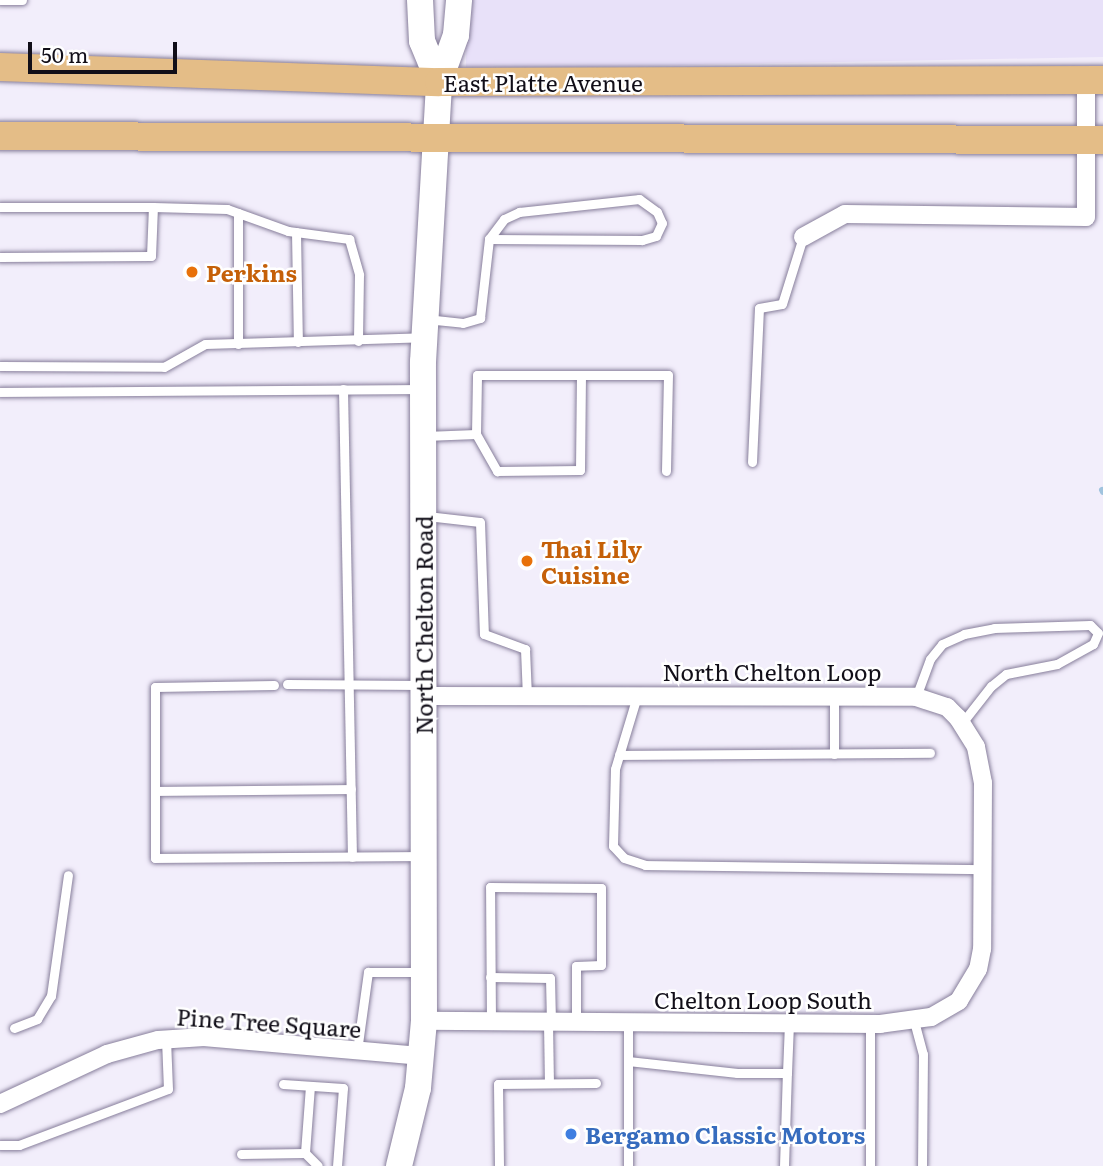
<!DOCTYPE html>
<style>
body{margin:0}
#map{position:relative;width:1103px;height:1166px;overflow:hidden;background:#f2eefb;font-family:Literata,serif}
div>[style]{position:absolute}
.built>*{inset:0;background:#e8e1f9}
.stream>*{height:6px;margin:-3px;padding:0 3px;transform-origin:3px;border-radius:3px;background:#a0c3de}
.roads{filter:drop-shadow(0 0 2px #877e9b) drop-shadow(0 0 2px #877e9b)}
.lane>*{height:9px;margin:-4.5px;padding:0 4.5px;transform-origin:4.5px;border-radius:4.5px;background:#fff}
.street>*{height:18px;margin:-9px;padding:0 9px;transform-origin:9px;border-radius:9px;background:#fff}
.secondary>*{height:26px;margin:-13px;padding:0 13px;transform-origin:13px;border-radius:13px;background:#fff}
.primary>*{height:28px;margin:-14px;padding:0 14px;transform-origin:14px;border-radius:14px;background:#e4bd87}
.dots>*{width:19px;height:19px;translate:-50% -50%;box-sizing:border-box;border:4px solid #fff;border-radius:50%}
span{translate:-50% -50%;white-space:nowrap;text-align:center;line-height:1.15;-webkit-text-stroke:5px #fff;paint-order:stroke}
.street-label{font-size:23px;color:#110e18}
.food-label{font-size:23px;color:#c56008;font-weight:700}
.left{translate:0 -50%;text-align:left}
.shop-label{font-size:23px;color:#366cbe;font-weight:700}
.scale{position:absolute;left:28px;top:42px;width:149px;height:32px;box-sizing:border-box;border:4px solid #110e18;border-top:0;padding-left:9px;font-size:21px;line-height:24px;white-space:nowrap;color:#110e18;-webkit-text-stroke:5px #fff;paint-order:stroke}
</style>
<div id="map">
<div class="built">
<i style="clip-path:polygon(466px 0,1103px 0,1103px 57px,466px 69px)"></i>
</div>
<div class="stream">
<i style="left:1102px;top:490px;width:2px;rotate:63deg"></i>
</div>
<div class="roads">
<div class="lane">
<i style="left:0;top:0;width:22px"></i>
<i style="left:0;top:207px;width:153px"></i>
<i style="left:238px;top:213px;width:131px;rotate:90deg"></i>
<i style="left:296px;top:232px;width:110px;rotate:89deg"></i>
<i style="left:0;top:257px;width:151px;rotate:-0.4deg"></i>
<i style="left:151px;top:256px;width:49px;rotate:-87.7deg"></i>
<i style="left:153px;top:207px;width:74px;rotate:1.5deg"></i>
<i style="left:227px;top:209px;width:65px;rotate:19.8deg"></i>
<i style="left:288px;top:231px;width:62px;rotate:7.5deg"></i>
<i style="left:349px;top:239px;width:37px;rotate:74deg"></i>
<i style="left:359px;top:275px;width:66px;rotate:90.9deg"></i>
<i style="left:426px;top:319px;width:37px;rotate:6deg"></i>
<i style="left:463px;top:323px;width:18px;rotate:-16deg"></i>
<i style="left:480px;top:318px;width:80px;rotate:-83.5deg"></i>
<i style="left:489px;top:239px;width:25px;rotate:-53deg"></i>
<i style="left:504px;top:219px;width:17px;rotate:-25deg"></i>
<i style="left:519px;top:212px;width:121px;rotate:-6.2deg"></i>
<i style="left:639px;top:199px;width:22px;rotate:36deg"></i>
<i style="left:657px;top:212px;width:12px;rotate:66deg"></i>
<i style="left:662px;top:223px;width:14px;rotate:115deg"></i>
<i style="left:656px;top:236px;width:15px;rotate:164deg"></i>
<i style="left:642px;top:240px;width:153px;rotate:-179.6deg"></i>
<i style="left:0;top:366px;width:164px;rotate:0.3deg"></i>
<i style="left:164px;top:367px;width:47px;rotate:-29.3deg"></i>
<i style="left:205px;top:344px;width:218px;rotate:-1.8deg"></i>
<i style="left:343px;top:389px;width:468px;rotate:88.9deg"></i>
<i style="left:0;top:392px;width:421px;rotate:-0.4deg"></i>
<i style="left:476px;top:434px;width:43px;rotate:60.4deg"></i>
<i style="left:497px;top:471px;width:83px;rotate:-0.7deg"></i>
<i style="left:580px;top:470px;width:95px;rotate:-89.4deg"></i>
<i style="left:425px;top:436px;width:51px;rotate:-2.2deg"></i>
<i style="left:476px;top:434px;width:59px;rotate:-89deg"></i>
<i style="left:477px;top:375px;width:191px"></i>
<i style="left:668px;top:375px;width:96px;rotate:91.2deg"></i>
<i style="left:752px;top:462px;width:154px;rotate:-87.4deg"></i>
<i style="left:759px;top:308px;width:23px;rotate:-10deg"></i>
<i style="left:782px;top:304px;width:70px;rotate:-72.6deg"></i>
<i style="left:427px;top:516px;width:53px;rotate:6.5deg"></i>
<i style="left:480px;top:522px;width:112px;rotate:88deg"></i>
<i style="left:484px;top:634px;width:44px;rotate:20.1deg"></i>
<i style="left:525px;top:649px;width:47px;rotate:87.6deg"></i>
<i style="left:287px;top:684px;width:134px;rotate:0.4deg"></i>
<i style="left:274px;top:685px;width:119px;rotate:179deg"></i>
<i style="left:155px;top:687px;width:171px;rotate:90deg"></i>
<i style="left:155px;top:858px;width:267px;rotate:-0.4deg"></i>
<i style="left:637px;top:696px;width:76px;rotate:106.8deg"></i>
<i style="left:615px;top:769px;width:77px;rotate:91.5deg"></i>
<i style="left:613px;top:846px;width:16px;rotate:47deg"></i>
<i style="left:624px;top:858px;width:22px;rotate:18deg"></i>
<i style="left:645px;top:865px;width:338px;rotate:0.7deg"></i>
<i style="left:834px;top:696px;width:58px;rotate:90deg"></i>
<i style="left:916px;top:697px;width:40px;rotate:-69.8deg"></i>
<i style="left:930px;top:659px;width:19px;rotate:-51deg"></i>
<i style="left:942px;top:644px;width:24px;rotate:-24deg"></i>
<i style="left:964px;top:634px;width:31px;rotate:-11deg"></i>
<i style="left:994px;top:628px;width:96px;rotate:-1.8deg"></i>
<i style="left:1090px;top:625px;width:11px;rotate:45deg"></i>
<i style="left:1098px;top:633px;width:12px;rotate:114deg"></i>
<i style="left:1093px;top:644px;width:41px;rotate:150.9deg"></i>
<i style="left:1057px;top:664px;width:52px;rotate:168.9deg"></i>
<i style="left:1006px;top:674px;width:19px;rotate:141deg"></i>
<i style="left:991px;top:686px;width:47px;rotate:128.1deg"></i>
<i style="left:619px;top:755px;width:311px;rotate:-0.4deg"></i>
<i style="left:155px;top:791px;width:196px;rotate:-0.6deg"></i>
<i style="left:490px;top:977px;width:60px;rotate:1deg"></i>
<i style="left:550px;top:978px;width:43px;rotate:88.7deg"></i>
<i style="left:914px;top:1021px;width:34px;rotate:75deg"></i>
<i style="left:923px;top:1054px;width:112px;rotate:90.5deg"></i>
<i style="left:491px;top:1022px;width:135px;rotate:-90.4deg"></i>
<i style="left:490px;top:887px;width:111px;rotate:0.5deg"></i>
<i style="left:601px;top:888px;width:77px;rotate:90deg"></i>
<i style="left:601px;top:965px;width:25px;rotate:178deg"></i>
<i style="left:576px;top:966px;width:55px;rotate:90deg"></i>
<i style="left:548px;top:1022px;width:61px;rotate:89.1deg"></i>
<i style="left:628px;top:1022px;width:39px;rotate:90deg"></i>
<i style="left:628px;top:1061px;width:110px;rotate:6.3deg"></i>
<i style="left:737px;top:1073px;width:50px"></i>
<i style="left:787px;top:1073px;width:50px;rotate:-87.7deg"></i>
<i style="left:870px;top:1024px;width:142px;rotate:90deg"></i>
<i style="left:14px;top:1028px;width:25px;rotate:-21deg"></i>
<i style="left:37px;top:1019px;width:27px;rotate:-59deg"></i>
<i style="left:51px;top:996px;width:122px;rotate:-82deg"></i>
<i style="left:357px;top:1051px;width:80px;rotate:-82.1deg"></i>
<i style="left:368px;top:972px;width:54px"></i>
<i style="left:628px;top:1061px;width:105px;rotate:90deg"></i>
<i style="left:283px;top:1084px;width:60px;rotate:3.8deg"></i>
<i style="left:343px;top:1088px;width:78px;rotate:94.4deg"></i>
<i style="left:310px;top:1086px;width:67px;rotate:94.3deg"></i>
<i style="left:305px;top:1153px;width:18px;rotate:45deg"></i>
<i style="left:0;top:1145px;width:19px"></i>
<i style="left:19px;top:1145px;width:159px;rotate:-20.6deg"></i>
<i style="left:168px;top:1089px;width:50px;rotate:-92.3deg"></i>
<i style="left:241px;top:1154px;width:64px;rotate:-0.9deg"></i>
<i style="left:499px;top:1166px;width:82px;rotate:-90.7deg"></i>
<i style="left:498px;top:1084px;width:98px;rotate:-0.6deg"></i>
<i style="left:784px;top:1166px;width:93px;rotate:-88.2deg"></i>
</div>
<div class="street">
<i style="left:803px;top:237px;width:48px;rotate:-28.7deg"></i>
<i style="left:845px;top:214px;width:241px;rotate:0.7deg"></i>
<i style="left:1086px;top:217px;width:137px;rotate:-90deg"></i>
<i style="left:423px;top:696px;width:493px;rotate:0.1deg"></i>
<i style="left:916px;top:697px;width:33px;rotate:18deg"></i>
<i style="left:947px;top:707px;width:16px;rotate:45deg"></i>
<i style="left:958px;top:718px;width:34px;rotate:58deg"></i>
<i style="left:976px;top:747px;width:37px;rotate:79deg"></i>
<i style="left:983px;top:783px;width:166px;rotate:90.3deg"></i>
<i style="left:982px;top:949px;width:20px;rotate:101deg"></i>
<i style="left:978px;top:969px;width:37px;rotate:121deg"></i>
<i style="left:959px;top:1001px;width:32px;rotate:150deg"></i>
<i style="left:931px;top:1017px;width:51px;rotate:172.2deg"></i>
<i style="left:880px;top:1024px;width:456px;rotate:-179.6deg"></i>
<i style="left:0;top:1104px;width:118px;rotate:-25deg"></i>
<i style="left:107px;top:1054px;width:53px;rotate:-15.4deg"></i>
<i style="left:158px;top:1040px;width:46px;rotate:-3.7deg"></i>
<i style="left:204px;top:1037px;width:219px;rotate:5deg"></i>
</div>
<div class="secondary">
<i style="left:420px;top:0;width:41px;rotate:87.2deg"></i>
<i style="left:422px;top:41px;width:44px;rotate:67.5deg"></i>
<i style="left:399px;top:1166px;width:80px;rotate:-76.3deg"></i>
<i style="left:418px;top:1088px;width:67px;rotate:-84.9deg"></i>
<i style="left:424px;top:1021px;width:659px;rotate:-90.09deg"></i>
<i style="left:423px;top:362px;width:280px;rotate:-86.7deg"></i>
<i style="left:439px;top:82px;width:50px;rotate:-70.1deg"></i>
<i style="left:456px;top:35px;width:35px;rotate:-85deg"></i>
</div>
<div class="primary">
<i style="left:0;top:67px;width:439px;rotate:2deg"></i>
<i style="left:439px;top:82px;width:664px;rotate:-0.17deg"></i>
<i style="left:0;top:136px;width:1103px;rotate:0.21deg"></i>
</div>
</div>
<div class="dots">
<i style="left:192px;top:272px;background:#e8710a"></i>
<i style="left:527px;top:561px;background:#e8710a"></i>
<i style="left:571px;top:1134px;background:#3f7fe0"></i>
</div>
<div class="street-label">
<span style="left:543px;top:82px">East Platte Avenue</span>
<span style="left:423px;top:625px;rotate:-90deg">North Chelton Road</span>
<span style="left:772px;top:671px">North Chelton Loop</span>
<span style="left:763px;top:999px">Chelton Loop South</span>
<span style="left:269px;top:1022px;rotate:4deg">Pine Tree Square</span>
</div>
<div class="food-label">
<span class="left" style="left:206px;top:272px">Perkins</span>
<span class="left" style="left:541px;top:561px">Thai Lily<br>Cuisine</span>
</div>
<div class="shop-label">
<span class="left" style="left:585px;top:1134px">Bergamo Classic Motors</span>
</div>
<div class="scale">50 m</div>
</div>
